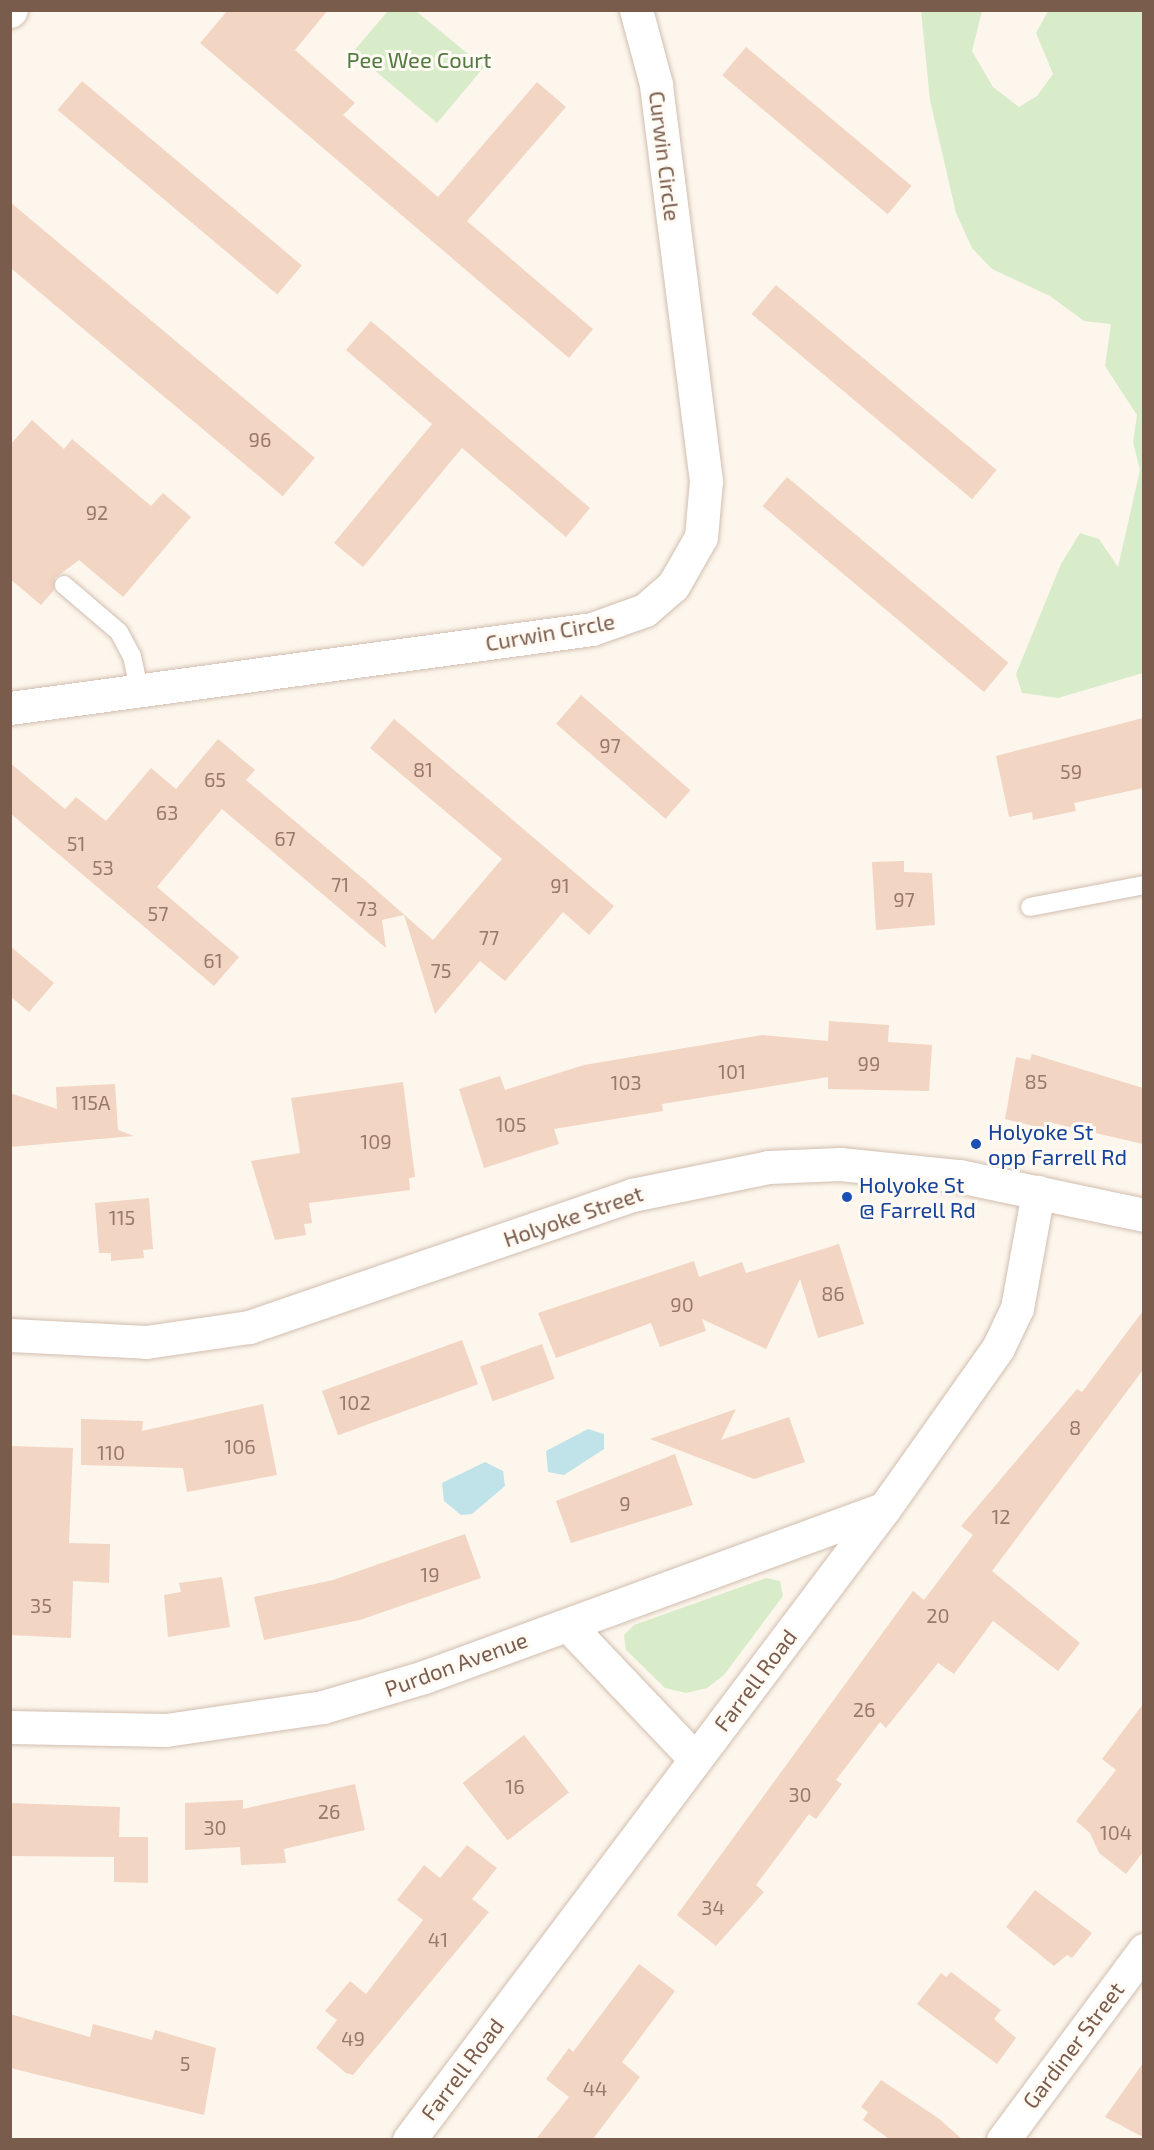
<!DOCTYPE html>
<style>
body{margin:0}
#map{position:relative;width:1154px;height:2150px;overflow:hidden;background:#fdf6ec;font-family:"Exo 2",sans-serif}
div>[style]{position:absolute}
.green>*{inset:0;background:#d8ecc9}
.water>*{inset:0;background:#bfe3e8}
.building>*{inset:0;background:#f3d5c3;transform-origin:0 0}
.roads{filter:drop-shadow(0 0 2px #d1beb0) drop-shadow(0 0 2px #d1beb0)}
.lane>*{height:18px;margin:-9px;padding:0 9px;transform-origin:9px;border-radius:9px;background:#fff}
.street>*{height:33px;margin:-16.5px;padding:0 16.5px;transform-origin:16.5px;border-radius:16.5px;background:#fff}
.secondary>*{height:33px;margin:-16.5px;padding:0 16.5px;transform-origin:16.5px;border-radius:16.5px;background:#fff}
.dots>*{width:16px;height:16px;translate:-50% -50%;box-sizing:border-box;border:3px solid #fffaf3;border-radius:50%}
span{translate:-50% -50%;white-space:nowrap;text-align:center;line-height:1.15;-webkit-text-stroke:6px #fffaf3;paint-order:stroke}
.number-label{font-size:20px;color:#987a6a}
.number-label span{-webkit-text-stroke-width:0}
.park-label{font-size:22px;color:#537a41}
.street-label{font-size:22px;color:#7a5c4d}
.transit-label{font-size:22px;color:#164399}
.left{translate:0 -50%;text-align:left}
.frame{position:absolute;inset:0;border:12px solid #7a5c4d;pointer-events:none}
</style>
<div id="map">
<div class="green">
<i style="clip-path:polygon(388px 11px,416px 11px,484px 67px,437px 123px,353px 52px)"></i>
<i style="clip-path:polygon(921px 11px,982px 11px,972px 51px,993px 87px,1019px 107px,1037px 96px,1053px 74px,1036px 33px,1048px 11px,1143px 11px,1143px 673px,1058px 698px,1022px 693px,1016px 674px,1061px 564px,1080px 533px,1099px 539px,1118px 567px,1140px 470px,1133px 442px,1137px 415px,1105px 366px,1111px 324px,1084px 321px,1050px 296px,992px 269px,972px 248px,956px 213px,930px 100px)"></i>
<i style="clip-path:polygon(766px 1578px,780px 1581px,783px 1596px,724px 1675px,707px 1688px,686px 1693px,665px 1688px,626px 1650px,624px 1635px,634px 1625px)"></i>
</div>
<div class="water">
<i style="clip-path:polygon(588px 1429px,604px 1434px,604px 1449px,564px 1475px,548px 1472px,546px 1451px)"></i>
<i style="clip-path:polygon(485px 1462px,503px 1471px,505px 1486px,472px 1514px,461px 1515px,444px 1501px,442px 1483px)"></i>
</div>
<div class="building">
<i style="clip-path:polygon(228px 10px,328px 10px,295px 50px,355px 103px,343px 115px,438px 197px,537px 82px,566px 107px,467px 221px,593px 329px,569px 358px,200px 43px)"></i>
<i style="left:746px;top:47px;width:216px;height:37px;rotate:40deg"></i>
<i style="left:82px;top:81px;width:287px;height:38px;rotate:40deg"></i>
<i style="left:10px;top:202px;width:398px;height:50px;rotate:40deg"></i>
<i style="left:776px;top:285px;width:288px;height:38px;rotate:40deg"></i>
<i style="clip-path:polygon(371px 321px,590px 508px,566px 537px,462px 448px,363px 567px,334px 543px,432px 424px,346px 350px)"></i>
<i style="clip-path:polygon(32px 420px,64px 449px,72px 439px,151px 506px,163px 493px,191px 517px,123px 597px,79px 560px,55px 578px,54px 590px,41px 605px,10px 579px,10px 445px)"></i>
<i style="left:787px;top:477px;width:289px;height:38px;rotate:40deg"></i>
<i style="left:581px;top:695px;width:145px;height:38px;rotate:41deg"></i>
<i style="clip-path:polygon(1143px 718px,1143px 788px,1074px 803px,1076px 811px,1033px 820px,1032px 812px,1009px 817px,996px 756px)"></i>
<i style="clip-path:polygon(394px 719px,614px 906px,589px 935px,563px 912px,505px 981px,480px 961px,435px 1014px,404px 915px,382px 920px,386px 948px,222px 809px,157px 887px,239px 957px,214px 986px,10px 813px,10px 763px,65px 809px,76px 797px,106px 821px,151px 768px,176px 789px,218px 739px,255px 770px,246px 780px,367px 882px,433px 940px,502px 859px,370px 748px)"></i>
<i style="clip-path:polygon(904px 861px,904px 872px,932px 873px,935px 925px,876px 930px,872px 862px)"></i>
<i style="clip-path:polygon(10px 946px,54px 983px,29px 1012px,10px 996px)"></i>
<i style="clip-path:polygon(829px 1021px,889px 1025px,888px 1042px,932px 1045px,929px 1091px,828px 1089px,828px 1077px,662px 1104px,663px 1111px,554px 1129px,559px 1144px,484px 1168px,459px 1089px,500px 1076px,505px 1090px,584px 1065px,762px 1035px,828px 1041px)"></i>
<i style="clip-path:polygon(1032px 1054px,1143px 1088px,1143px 1144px,1048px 1122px,1046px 1129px,1005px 1119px,1016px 1057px,1030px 1060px)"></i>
<i style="clip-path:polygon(403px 1082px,415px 1177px,409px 1178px,410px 1190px,309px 1203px,312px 1223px,304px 1224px,306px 1235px,275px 1240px,251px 1161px,300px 1153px,291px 1098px)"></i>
<i style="clip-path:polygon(115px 1084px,118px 1130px,134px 1136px,10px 1147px,10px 1093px,57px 1109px,56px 1087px)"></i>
<i style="clip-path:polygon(149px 1198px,153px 1249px,143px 1250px,144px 1258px,111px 1261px,111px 1253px,99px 1253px,95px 1203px)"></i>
<i style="clip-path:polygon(839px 1244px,864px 1324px,818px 1338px,800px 1279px,766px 1349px,702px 1319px,706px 1331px,660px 1347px,651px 1323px,556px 1358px,538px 1313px,694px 1261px,699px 1277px,742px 1262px,746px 1273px)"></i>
<i style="clip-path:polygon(1143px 1311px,1143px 1370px,992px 1571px,1080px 1643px,1058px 1671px,993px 1621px,954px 1674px,938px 1663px,886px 1728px,880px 1722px,836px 1780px,842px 1784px,816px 1819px,809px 1814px,756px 1885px,764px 1892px,716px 1946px,677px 1915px,913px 1591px,924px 1600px,973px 1535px,961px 1526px,1077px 1389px,1082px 1392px)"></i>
<i style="left:462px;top:1340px;width:47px;height:149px;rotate:70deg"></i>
<i style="left:542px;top:1344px;width:37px;height:66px;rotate:70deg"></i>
<i style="clip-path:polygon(263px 1404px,277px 1475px,187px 1492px,183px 1468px,81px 1465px,81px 1419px,143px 1421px,142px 1431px)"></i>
<i style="clip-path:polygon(736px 1409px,721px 1440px,789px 1417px,805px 1462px,754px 1479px,650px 1439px)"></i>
<i style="clip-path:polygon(10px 1446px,73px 1448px,69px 1543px,110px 1544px,109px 1583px,73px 1581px,71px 1638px,10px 1635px)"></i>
<i style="clip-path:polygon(675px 1454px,693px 1505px,571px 1543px,556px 1501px)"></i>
<i style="clip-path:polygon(465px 1534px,481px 1578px,360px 1620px,264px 1640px,254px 1597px,333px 1580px)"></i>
<i style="clip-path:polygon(222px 1577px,230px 1627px,168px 1637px,164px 1595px,181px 1592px,179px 1583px)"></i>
<i style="clip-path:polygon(1143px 1704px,1143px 1852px,1126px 1874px,1099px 1853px,1090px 1833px,1076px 1821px,1116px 1770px,1102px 1759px)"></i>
<i style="left:524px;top:1735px;width:73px;height:78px;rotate:52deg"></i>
<i style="clip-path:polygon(355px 1784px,365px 1830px,284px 1849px,286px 1863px,241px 1865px,240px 1847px,185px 1850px,185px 1803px,243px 1800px,243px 1809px)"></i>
<i style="clip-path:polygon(10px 1803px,120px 1807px,119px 1837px,148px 1837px,148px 1883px,114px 1882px,114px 1857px,10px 1856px)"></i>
<i style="clip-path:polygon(467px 1845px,497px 1868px,472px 1899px,489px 1912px,353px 2075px,346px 2073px,316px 2048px,337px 2020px,325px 2011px,350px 1981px,366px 1994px,423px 1920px,397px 1900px,424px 1865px,440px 1878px)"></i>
<i style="clip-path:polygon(1035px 1890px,1092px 1933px,1072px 1958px,1067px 1955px,1054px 1966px,1006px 1927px)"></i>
<i style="clip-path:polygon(639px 1964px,675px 1991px,622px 2062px,640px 2077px,593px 2139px,536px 2139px,569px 2097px,546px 2079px,569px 2048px,573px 2052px)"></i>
<i style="clip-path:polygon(951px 1972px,1001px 2010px,994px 2019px,1016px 2038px,997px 2064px,917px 2004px,941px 1973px,946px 1977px)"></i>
<i style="clip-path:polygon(10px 2014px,90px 2037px,93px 2024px,152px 2040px,155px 2030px,216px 2048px,204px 2115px,10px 2068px)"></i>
<i style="clip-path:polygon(1143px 2063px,1143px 2137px,1105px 2117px)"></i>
<i style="clip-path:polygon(881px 2080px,938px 2118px,962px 2139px,889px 2139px,863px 2120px,868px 2112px,861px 2107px)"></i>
</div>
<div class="roads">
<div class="lane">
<i style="left:64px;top:585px;width:72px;rotate:40.5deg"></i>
<i style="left:119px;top:632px;width:27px;rotate:62deg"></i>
<i style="left:132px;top:656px;width:35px;rotate:78deg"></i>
<i style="left:1030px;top:907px;width:116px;rotate:-10.9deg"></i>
</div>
<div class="street">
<i style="left:10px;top:11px;width:1px;rotate:-45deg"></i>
<i style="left:10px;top:708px;width:587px;rotate:-7.73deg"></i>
<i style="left:592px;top:629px;width:56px;rotate:-19.7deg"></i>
<i style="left:645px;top:610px;width:37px;rotate:-41deg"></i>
<i style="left:673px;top:586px;width:56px;rotate:-60.3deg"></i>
<i style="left:701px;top:537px;width:56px;rotate:-84.9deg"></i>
<i style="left:706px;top:481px;width:400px;rotate:-97.2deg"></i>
<i style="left:656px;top:84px;width:77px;rotate:-105.1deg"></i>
<i style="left:568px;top:1625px;width:185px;rotate:46.5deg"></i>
<i style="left:10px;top:1727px;width:156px;rotate:1.1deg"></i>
<i style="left:166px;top:1730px;width:159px;rotate:-8.3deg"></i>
<i style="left:323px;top:1707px;width:105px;rotate:-16.5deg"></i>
<i style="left:424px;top:1677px;width:490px;rotate:-20.1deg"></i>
<i style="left:409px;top:2140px;width:790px;rotate:-53.03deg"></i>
<i style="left:884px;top:1509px;width:197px;rotate:-54.7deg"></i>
<i style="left:998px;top:1348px;width:44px;rotate:-64.6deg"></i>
<i style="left:1017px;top:1308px;width:118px;rotate:-79.7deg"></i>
<i style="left:1003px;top:2140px;width:237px;rotate:-53.4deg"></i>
</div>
<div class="secondary">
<i style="left:10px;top:1335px;width:136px;rotate:2.9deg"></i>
<i style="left:146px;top:1342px;width:104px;rotate:-8.3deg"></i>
<i style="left:249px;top:1327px;width:405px;rotate:-19deg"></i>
<i style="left:632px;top:1195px;width:139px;rotate:-11.6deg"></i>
<i style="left:768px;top:1167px;width:72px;rotate:-2.4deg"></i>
<i style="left:840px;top:1164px;width:120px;rotate:5.8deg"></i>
<i style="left:959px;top:1176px;width:189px;rotate:11.9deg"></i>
</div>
</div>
<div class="dots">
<i style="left:976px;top:1144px;background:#1a4fb4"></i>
<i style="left:847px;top:1197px;background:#1a4fb4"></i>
</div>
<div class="number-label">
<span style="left:260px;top:439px">96</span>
<span style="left:97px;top:512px">92</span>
<span style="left:610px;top:745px">97</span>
<span style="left:423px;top:769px">81</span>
<span style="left:1071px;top:771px">59</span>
<span style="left:215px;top:779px">65</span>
<span style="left:167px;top:812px">63</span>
<span style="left:285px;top:838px">67</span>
<span style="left:76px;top:843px">51</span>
<span style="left:103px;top:867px">53</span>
<span style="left:340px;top:884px">71</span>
<span style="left:560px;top:885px">91</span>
<span style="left:904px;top:899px">97</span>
<span style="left:367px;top:908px">73</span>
<span style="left:158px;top:913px">57</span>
<span style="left:489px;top:937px">77</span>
<span style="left:213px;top:960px">61</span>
<span style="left:441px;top:970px">75</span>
<span style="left:869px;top:1063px">99</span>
<span style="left:732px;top:1071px">101</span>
<span style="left:1036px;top:1081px">85</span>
<span style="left:626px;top:1082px">103</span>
<span style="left:91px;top:1102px">115A</span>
<span style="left:511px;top:1124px">105</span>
<span style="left:376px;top:1141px">109</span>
<span style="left:122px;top:1217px">115</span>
<span style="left:833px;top:1293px">86</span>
<span style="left:682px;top:1304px">90</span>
<span style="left:355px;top:1402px">102</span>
<span style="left:1075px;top:1427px">8</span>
<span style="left:240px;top:1446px">106</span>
<span style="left:111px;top:1452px">110</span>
<span style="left:625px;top:1503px">9</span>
<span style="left:1001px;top:1516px">12</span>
<span style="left:430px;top:1574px">19</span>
<span style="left:41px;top:1605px">35</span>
<span style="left:938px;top:1615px">20</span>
<span style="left:864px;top:1709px">26</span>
<span style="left:515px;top:1786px">16</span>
<span style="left:800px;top:1794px">30</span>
<span style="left:329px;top:1811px">26</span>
<span style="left:215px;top:1827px">30</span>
<span style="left:1116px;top:1832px">104</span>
<span style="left:713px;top:1907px">34</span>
<span style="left:438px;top:1939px">41</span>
<span style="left:353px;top:2038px">49</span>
<span style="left:185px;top:2063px">5</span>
<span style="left:595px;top:2088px">44</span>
</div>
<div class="park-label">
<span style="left:419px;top:60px">Pee Wee Court</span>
</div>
<div class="street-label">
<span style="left:665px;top:156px;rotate:83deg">Curwin Circle</span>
<span style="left:550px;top:632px;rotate:-10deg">Curwin Circle</span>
<span style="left:573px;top:1216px;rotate:-19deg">Holyoke Street</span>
<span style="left:456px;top:1664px;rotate:-20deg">Purdon Avenue</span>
<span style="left:755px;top:1680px;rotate:-53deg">Farrell Road</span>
<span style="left:1073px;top:2045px;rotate:-53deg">Gardiner Street</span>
<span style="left:462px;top:2069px;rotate:-53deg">Farrell Road</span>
</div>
<div class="transit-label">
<span class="left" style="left:988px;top:1144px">Holyoke St<br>opp Farrell Rd</span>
<span class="left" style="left:859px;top:1197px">Holyoke St<br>@ Farrell Rd</span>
</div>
<div class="frame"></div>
</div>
